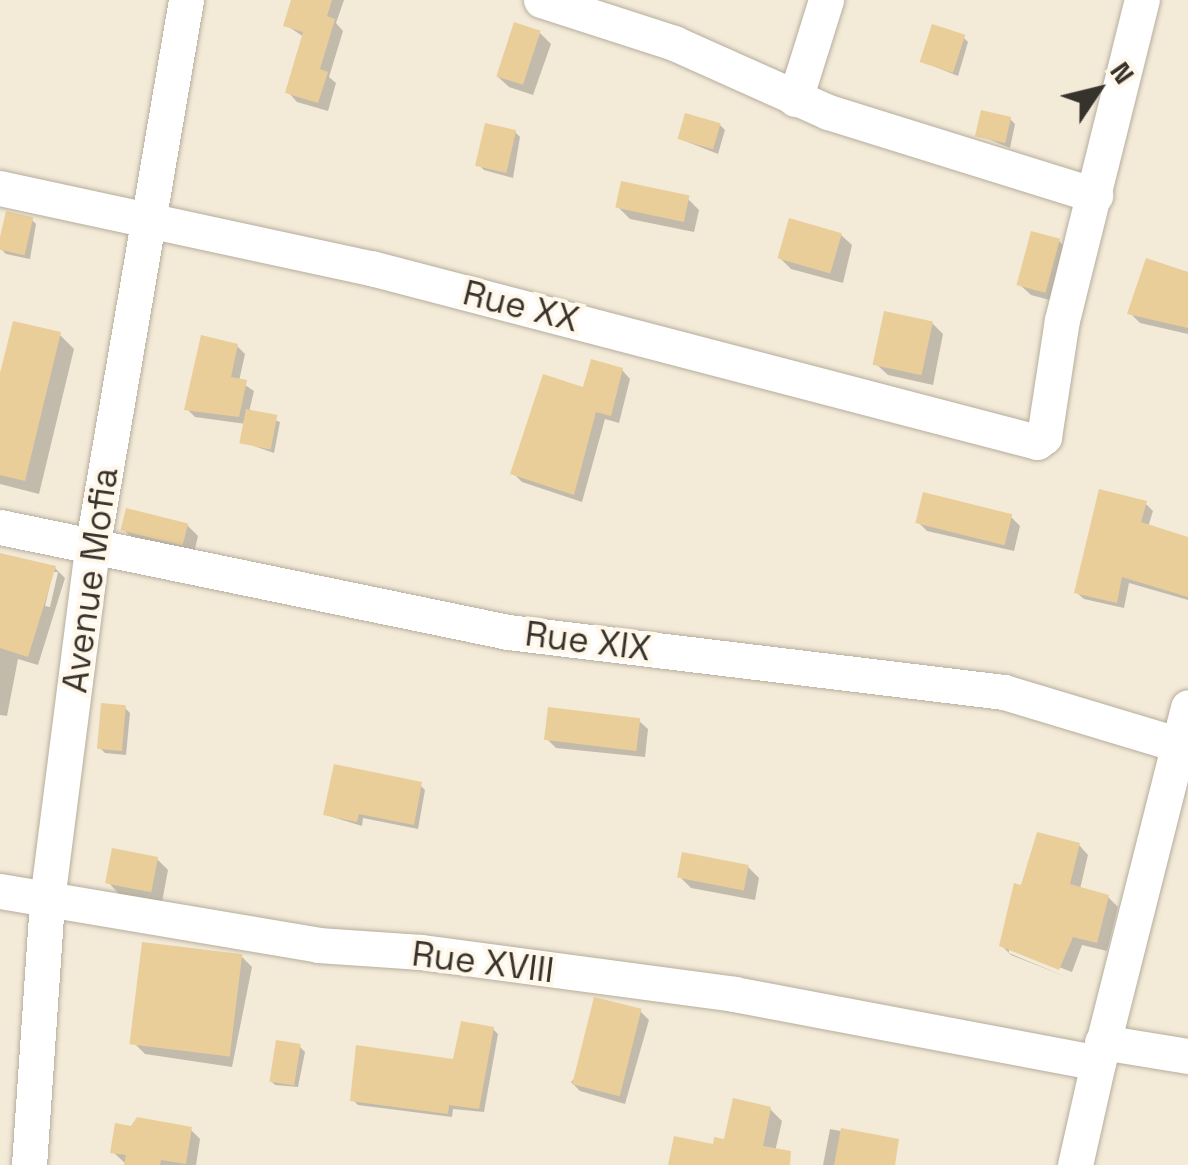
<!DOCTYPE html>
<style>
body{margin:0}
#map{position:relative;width:1188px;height:1165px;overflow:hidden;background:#f3ead8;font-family:"Space Grotesk",sans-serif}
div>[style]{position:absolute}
.shadow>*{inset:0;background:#0003}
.building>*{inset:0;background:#eace9a;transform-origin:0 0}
.roads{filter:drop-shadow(0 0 2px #b6ad9c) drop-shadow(0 0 2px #b6ad9c)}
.minor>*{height:35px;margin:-17.5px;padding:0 17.5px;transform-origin:17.5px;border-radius:17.5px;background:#fff}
span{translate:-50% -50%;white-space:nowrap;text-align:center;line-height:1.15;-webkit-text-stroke:8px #fff7e9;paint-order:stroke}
.street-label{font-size:35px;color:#36322c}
.north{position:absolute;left:1048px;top:40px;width:100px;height:100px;-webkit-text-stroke:8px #fff7e9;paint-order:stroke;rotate:55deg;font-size:28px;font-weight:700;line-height:40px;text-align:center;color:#36322c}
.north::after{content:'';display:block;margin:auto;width:35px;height:45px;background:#36322c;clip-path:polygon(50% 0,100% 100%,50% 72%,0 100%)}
</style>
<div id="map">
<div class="shadow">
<i style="clip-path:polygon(294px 0,344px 0,336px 23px,343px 31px,329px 77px,336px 83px,328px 111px,297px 102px,288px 92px,304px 37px,286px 25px)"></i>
<i style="clip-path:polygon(540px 33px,551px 44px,533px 95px,509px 87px,497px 76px)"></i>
<i style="clip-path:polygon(963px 37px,968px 42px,958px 76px,923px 62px)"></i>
<i style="clip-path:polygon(1010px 119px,1015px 124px,1010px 148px,978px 135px)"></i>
<i style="clip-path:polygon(720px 125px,725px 130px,718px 154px,680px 139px)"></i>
<i style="clip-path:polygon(515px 132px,520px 137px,513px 178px,484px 170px,479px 165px)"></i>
<i style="clip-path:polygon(687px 198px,699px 210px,694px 232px,630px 219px,618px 207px)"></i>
<i style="clip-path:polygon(31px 219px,36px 224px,30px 259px,6px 254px,1px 249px)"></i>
<i style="clip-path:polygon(841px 235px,852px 245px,843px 283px,791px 269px,780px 258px)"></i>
<i style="clip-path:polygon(1059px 241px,1070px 253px,1057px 302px,1031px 295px,1019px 284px)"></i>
<i style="clip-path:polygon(1188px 279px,1188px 334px,1140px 323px,1130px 313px)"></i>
<i style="clip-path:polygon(932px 323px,943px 334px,933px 385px,888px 375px,876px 364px)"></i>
<i style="clip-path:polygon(59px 334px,74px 349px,39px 494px,0 484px,0 374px)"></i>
<i style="clip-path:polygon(237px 346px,245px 354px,239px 381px,254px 391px,249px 412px,280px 422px,274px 453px,243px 442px,246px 424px,195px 417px,187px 409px)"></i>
<i style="clip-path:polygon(622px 370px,630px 379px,619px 423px,605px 419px,582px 502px,522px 482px,513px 473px,585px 390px)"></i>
<i style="clip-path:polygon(1146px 504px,1153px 511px,1148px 527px,1188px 540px,1188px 600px,1129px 583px,1124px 608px,1084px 599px,1076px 592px)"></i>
<i style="clip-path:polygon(1011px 517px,1020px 526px,1014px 551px,927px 531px,918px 522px)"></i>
<i style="clip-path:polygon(187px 525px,198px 536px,194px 553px,135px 541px,124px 530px)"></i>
<i style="clip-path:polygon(evenodd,55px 568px,65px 578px,38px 665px,18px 659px,7px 716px,0 715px,0 572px,55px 568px,53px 572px,58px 572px,50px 607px,45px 606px,53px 572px)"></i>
<i style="clip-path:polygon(125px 708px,130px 713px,126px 755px,105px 753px,100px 748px)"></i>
<i style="clip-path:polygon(639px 721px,648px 729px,645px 757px,556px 748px,547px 739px)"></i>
<i style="clip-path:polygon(420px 785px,425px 790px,418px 829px,363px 818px,362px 826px,326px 815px)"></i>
<i style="clip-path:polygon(1079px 845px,1088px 855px,1080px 889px,1108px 897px,1118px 907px,1107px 951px,1082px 945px,1072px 972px,1009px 948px,1009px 953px,1069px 978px,1011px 955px,1001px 945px,1022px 888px)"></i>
<i style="clip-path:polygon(157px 859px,168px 870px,162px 902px,119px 894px,108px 882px)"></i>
<i style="clip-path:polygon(748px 867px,759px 878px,755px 900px,691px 888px,680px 877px)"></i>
<i style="clip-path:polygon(241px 956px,252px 967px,232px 1067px,145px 1054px,134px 1043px)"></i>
<i style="clip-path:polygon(640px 1011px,649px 1020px,625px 1104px,580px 1091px,571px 1082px)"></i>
<i style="clip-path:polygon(493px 1029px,498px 1034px,484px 1112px,453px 1109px,452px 1117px,358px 1105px,353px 1100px,455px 1062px)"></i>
<i style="clip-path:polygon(300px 1047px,305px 1052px,298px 1087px,275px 1085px,270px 1080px)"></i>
<i style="clip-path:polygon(770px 1109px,782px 1121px,772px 1165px,672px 1165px,726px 1142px)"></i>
<i style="clip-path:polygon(830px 1129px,878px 1138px,884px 1165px,823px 1165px)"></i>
<i style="clip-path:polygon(191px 1130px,200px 1139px,196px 1165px,127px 1165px,113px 1152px)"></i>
</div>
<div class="building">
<i style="clip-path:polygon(291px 0,332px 0,327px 16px,335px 19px,320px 69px,328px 72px,318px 103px,285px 93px,303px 32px,283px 26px)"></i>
<i style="left:514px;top:22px;width:28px;height:57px;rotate:18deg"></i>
<i style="left:932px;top:24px;width:35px;height:40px;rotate:18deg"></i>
<i style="left:981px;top:110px;width:31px;height:27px;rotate:13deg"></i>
<i style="left:685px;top:113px;width:37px;height:27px;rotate:16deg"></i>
<i style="left:485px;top:123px;width:32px;height:44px;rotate:13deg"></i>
<i style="left:621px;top:181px;width:70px;height:27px;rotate:12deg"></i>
<i style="left:6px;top:211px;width:28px;height:39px;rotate:13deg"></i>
<i style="left:789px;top:218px;width:55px;height:42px;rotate:16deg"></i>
<i style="left:1031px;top:231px;width:30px;height:56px;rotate:15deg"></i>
<i style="clip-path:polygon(1146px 258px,1188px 272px,1188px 328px,1127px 314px)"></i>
<i style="left:884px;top:311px;width:50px;height:55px;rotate:12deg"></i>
<i style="clip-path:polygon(13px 321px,61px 332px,25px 481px,0 475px,0 373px)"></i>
<i style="clip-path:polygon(201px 335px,238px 344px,231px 377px,247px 380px,239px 417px,184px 410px)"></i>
<i style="clip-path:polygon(591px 359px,623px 368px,611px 416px,596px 412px,574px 495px,510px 474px,543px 374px,583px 387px)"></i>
<i style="left:246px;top:409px;width:32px;height:35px;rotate:11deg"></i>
<i style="clip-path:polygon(1099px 489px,1147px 501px,1141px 522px,1188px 537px,1188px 597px,1122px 577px,1117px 603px,1074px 593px)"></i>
<i style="left:923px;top:492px;width:92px;height:32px;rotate:14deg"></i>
<i style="left:126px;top:508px;width:64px;height:23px;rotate:14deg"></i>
<i style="clip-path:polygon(0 553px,56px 566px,28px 657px,0 648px)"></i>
<i style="left:101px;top:703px;width:25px;height:46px;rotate:5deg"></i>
<i style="left:548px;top:707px;width:93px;height:33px;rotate:7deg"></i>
<i style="clip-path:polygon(334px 764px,422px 782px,414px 825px,359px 814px,357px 822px,323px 815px)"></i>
<i style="clip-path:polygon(1037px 832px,1080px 843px,1070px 884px,1109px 895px,1097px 943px,1073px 937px,1059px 970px,999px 946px,1014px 883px,1021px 885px)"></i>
<i style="left:112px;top:848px;width:47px;height:36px;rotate:11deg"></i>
<i style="left:682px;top:852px;width:68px;height:26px;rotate:11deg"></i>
<i style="left:142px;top:942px;width:101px;height:103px;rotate:7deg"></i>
<i style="left:594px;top:997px;width:49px;height:90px;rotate:14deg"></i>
<i style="clip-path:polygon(461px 1021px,494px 1027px,479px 1109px,449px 1105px,448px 1114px,350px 1101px,356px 1045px,453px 1059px)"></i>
<i style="left:276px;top:1040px;width:25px;height:42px;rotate:9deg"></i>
<i style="clip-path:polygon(733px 1098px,771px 1107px,763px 1146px,791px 1151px,790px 1165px,668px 1165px,674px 1136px,713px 1144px,714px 1137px,724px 1139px)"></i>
<i style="clip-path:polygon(137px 1117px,192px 1127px,186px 1164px,161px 1160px,160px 1165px,124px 1165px,126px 1155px,110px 1153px,115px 1123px,131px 1126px)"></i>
<i style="clip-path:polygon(841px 1128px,899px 1139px,895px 1165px,834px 1165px)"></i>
</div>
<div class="roads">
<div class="minor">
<i style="left:541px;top:0;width:140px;rotate:17.9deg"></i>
<i style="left:674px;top:43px;width:169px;rotate:24.1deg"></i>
<i style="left:828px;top:112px;width:280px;rotate:17.3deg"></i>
<i style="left:795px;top:99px;width:104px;rotate:-72.6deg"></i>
<i style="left:0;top:188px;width:380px;rotate:12.2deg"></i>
<i style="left:371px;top:268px;width:688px;rotate:14.64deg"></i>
<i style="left:1037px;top:442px;width:9px;rotate:-36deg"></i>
<i style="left:1044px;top:437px;width:118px;rotate:-81.3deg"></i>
<i style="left:1062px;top:320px;width:330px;rotate:-76deg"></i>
<i style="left:0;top:527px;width:519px;rotate:11.68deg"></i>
<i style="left:508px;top:632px;width:500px;rotate:6.9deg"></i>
<i style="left:1004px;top:692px;width:180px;rotate:16.8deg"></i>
<i style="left:0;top:891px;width:323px;rotate:9.6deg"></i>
<i style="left:318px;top:945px;width:103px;rotate:3.9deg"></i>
<i style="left:421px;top:952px;width:316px;rotate:7.6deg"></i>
<i style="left:734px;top:994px;width:370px;rotate:10.7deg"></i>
<i style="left:1098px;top:1063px;width:367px;rotate:-75.8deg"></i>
<i style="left:1102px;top:1042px;width:87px;rotate:9.2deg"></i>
<i style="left:29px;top:1165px;width:266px;rotate:-86.1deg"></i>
<i style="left:47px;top:900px;width:360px;rotate:-82.7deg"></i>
<i style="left:93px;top:543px;width:551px;rotate:-80.28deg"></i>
<i style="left:1075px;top:1165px;width:105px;rotate:-77.3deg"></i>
</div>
</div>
<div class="street-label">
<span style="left:521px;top:306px;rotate:14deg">Rue XX</span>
<span style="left:90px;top:580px;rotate:-82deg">Avenue Mofia</span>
<span style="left:588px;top:641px;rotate:7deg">Rue XIX</span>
<span style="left:483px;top:962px;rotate:7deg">Rue XVIII</span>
</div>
<div class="north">N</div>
</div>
